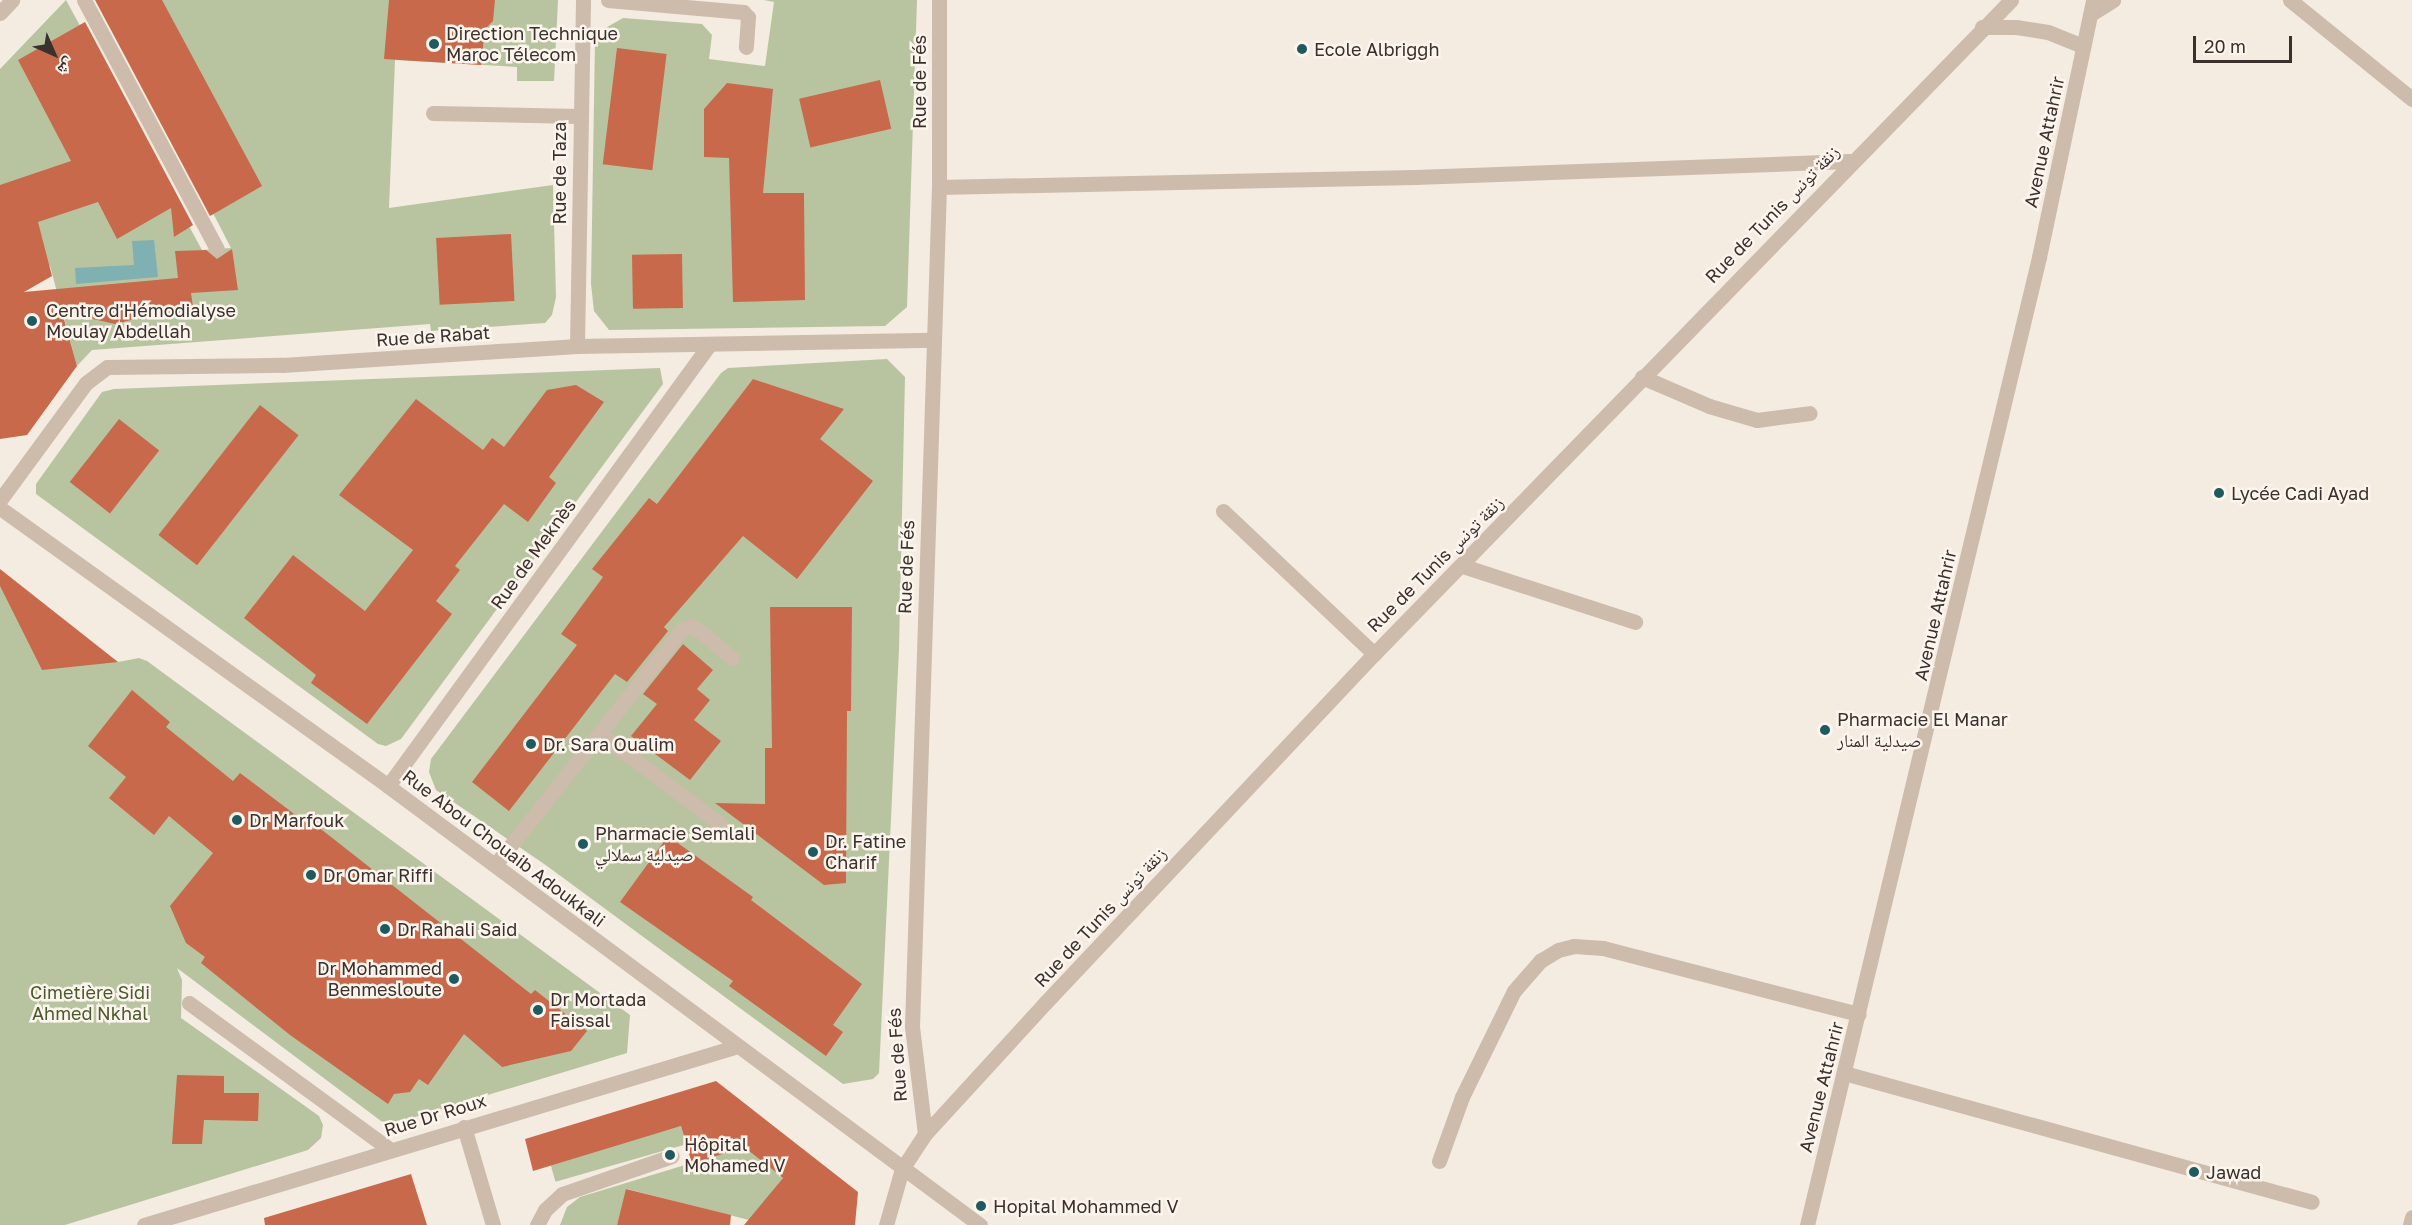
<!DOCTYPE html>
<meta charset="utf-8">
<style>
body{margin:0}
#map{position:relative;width:2412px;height:1225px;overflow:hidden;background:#f4ebe1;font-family:"Golos Text","Noto Naskh Arabic",sans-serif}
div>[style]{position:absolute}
.green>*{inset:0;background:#b8c4a0;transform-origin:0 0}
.water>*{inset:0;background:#7fb0b2}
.building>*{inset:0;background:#c8694b;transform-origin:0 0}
.minor>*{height:15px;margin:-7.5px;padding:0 7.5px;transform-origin:7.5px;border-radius:7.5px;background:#cdbbac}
.dots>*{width:16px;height:16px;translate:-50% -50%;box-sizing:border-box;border:3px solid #fbf5ee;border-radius:50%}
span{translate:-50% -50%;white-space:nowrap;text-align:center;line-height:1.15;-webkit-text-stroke:5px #fbf5ee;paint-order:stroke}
.poi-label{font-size:18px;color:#3b302b}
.left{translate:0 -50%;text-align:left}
.right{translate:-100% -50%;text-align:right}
.street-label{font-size:18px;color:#3b302b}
.park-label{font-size:18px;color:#4a5a2e}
.north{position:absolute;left:24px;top:24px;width:60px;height:60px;-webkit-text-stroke:4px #fbf5ee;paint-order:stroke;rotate:135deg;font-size:16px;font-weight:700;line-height:24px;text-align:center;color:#3b302b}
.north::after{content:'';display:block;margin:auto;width:21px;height:27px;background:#3b302b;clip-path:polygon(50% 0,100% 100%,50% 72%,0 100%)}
.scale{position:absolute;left:2193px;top:36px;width:99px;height:27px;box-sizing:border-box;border:3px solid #3b302b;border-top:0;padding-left:8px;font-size:18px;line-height:21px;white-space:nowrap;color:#3b302b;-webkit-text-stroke:4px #fbf5ee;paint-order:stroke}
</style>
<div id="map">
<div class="green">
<i style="clip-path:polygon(66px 0,202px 250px,231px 248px,103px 0,558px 0,554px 81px,517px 81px,517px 67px,395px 60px,389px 208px,553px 185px,556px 297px,552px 315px,545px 323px,431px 331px,430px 324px,92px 350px,77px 366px,50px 266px,0 277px,0 69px)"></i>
<i style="clip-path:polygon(764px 0,917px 0,907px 307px,885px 326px,609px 330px,594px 311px,591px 284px,595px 40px,602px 30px,623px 18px,702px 24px,712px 35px,709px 59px,765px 66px,774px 2px)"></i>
<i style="clip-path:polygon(887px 359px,905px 377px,899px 649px,879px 1073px,873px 1079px,843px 1084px,547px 866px,436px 790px,429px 772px,431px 759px,721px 373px,728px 368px)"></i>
<i style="clip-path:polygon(660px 368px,663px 384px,401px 739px,386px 746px,378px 744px,36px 494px,36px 484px,102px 392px,114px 389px)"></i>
<i style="clip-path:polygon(0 586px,118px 662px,139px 658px,147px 661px,630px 1015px,627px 1053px,392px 1124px,381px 1121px,177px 968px,182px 980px,181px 1018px,319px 1116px,323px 1125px,321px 1138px,308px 1150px,65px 1225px,0 1225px)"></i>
<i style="left:681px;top:1126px;width:19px;height:136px;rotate:74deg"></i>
<i style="clip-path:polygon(744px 1147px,783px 1178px,749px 1220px,627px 1189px,617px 1225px,560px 1225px,567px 1207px,580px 1197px)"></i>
</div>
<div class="water">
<i style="clip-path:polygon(154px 240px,158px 277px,76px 284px,75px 268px,134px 265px,132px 241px)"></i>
</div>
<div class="building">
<i style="clip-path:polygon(95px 0,162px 0,262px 186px,210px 216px)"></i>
<i style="clip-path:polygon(389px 0,495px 0,493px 21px,485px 29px,481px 65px,384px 59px)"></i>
<i style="clip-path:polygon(85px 22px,193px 225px,174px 237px,171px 208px,117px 239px,98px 202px,38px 222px,52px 276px,24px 292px,178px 278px,175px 251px,206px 250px,217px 259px,232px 249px,238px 290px,191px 293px,194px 314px,172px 317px,150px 307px,135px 319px,115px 324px,62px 312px,77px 366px,27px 435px,0 439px,0 185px,71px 161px,18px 60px)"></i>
<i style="left:617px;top:48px;width:50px;height:117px;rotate:7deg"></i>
<i style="left:880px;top:80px;width:50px;height:83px;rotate:77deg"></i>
<i style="clip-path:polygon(727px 83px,773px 89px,763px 193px,804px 193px,805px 300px,733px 302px,729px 158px,704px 157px,704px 109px)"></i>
<i style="left:511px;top:234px;width:67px;height:75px;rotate:87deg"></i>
<i style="left:682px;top:254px;width:54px;height:50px;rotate:89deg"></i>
<i style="clip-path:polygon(753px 379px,844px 409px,820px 439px,873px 481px,797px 579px,743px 536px,664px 627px,668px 631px,627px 682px,615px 674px,509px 811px,472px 782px,577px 645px,561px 634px,603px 577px,592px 569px,649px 498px,657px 504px)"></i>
<i style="clip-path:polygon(576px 385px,604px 402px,549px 477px,556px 483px,528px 522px,504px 504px,455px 566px,460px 570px,436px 601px,452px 614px,367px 724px,311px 683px,316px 675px,244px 618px,293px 555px,365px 611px,413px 550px,339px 495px,416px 399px,483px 450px,492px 438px,504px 447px,547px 390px)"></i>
<i style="left:260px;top:405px;width:49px;height:165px;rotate:38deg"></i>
<i style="left:119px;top:419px;width:51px;height:80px;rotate:38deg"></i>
<i style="clip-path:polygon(0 569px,118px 662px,42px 670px,0 586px)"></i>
<i style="clip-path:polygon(770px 607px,852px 607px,851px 711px,847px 711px,846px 883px,824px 885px,715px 803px,765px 804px,765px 748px,772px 748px)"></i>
<i style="clip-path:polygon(683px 644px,713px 670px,697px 689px,710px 700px,694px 720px,721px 741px,690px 780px,631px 736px,657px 704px,643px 694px)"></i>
<i style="clip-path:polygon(132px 690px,170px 722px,166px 727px,233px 781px,240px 773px,314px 829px,317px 826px,531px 994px,535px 990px,587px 1031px,571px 1051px,502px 1067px,464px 1034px,428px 1085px,419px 1079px,410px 1092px,394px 1094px,388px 1104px,290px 1035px,201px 963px,205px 957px,186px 943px,170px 906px,213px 853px,169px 816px,154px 835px,109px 798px,126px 777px,88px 746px)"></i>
<i style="clip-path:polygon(668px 836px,753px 897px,751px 900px,862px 984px,833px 1025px,843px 1032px,826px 1056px,729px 986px,733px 981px,620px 902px)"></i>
<i style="clip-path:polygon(177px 1075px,224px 1076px,224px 1093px,259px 1093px,258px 1121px,204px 1120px,202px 1144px,172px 1144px)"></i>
<i style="clip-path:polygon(716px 1081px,858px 1192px,855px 1225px,744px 1225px,783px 1178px,744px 1147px,692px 1164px,681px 1126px,533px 1171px,525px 1139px)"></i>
<i style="clip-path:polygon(411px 1174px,427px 1225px,265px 1225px,264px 1218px)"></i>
<i style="clip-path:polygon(626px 1189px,731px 1215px,730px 1225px,617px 1225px)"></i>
</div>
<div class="minor">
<i style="left:84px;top:0;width:282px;rotate:61.9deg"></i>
<i style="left:608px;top:0;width:136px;rotate:5.1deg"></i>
<i style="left:743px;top:12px;width:7px;rotate:45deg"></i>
<i style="left:748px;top:17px;width:30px;rotate:94deg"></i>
<i style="left:2290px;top:0;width:157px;rotate:39.1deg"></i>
<i style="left:0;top:13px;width:18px;rotate:-47deg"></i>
<i style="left:2091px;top:14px;width:26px;rotate:-32deg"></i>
<i style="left:1982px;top:27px;width:34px"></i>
<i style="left:2016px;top:27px;width:32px;rotate:9deg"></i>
<i style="left:2048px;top:32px;width:38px;rotate:22deg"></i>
<i style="left:433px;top:113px;width:146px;rotate:1.2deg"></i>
<i style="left:939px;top:187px;width:476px;rotate:-1.2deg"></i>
<i style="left:1415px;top:177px;width:435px;rotate:-2.1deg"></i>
<i style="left:577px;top:346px;width:346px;rotate:-89deg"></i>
<i style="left:1642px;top:377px;width:73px;rotate:23.4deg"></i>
<i style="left:1709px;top:406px;width:50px;rotate:16.3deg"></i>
<i style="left:1757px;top:420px;width:53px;rotate:-7.5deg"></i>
<i style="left:0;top:500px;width:145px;rotate:-53.7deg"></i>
<i style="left:86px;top:383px;width:26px;rotate:-37deg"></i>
<i style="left:107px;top:367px;width:175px;rotate:-0.7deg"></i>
<i style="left:282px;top:365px;width:296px;rotate:-3.7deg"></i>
<i style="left:577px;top:346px;width:357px;rotate:-1deg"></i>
<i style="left:0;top:508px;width:477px;rotate:35.6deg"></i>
<i style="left:388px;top:786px;width:737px;rotate:36.56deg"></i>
<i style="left:1223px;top:511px;width:208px;rotate:43.4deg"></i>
<i style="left:1463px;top:566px;width:181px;rotate:18deg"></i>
<i style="left:599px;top:733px;width:151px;rotate:36.9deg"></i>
<i style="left:388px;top:786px;width:545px;rotate:-53.95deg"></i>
<i style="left:495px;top:865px;width:301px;rotate:-51.6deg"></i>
<i style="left:682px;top:629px;width:9px;rotate:-18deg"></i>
<i style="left:691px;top:626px;width:10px;rotate:29deg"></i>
<i style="left:700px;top:631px;width:42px;rotate:40.2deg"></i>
<i style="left:189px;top:1003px;width:248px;rotate:36.1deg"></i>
<i style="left:1844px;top:1073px;width:485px;rotate:15.4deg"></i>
<i style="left:464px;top:1127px;width:102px;rotate:73.5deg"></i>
<i style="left:925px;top:1134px;width:108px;rotate:-96.9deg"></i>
<i style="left:912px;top:1027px;width:840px;rotate:-88.16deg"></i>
<i style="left:939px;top:187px;width:187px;rotate:-90deg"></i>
<i style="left:1439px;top:1161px;width:68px;rotate:-70.2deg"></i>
<i style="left:1462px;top:1097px;width:118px;rotate:-63.9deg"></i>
<i style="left:1514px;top:991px;width:40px;rotate:-49deg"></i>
<i style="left:1540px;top:961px;width:21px;rotate:-31deg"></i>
<i style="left:1558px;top:950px;width:16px;rotate:-14deg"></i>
<i style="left:1574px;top:946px;width:29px;rotate:4deg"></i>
<i style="left:1603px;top:948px;width:264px;rotate:14.5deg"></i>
<i style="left:144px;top:1225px;width:620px;rotate:-16.77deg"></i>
<i style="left:537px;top:1225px;width:17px;rotate:-62deg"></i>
<i style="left:545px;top:1210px;width:23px;rotate:-43deg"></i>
<i style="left:562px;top:1194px;width:116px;rotate:-19.1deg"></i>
<i style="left:886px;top:1225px;width:58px;rotate:-74.1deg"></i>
<i style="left:902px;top:1169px;width:42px;rotate:-56.7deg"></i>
<i style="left:925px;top:1134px;width:178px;rotate:-47.5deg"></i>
<i style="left:1045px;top:1003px;width:480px;rotate:-46.7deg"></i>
<i style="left:1374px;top:654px;width:913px;rotate:-45.75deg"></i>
<i style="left:1807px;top:1225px;width:995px;rotate:-76.52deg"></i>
<i style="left:2039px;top:257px;width:263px;rotate:-78.1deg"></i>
<i style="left:2410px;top:1225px;width:8px;rotate:-76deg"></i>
</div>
<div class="dots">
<i style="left:434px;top:44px;background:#1f5a5e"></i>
<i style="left:1302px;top:49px;background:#1f5a5e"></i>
<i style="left:32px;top:321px;background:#1f5a5e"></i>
<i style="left:2219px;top:493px;background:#1f5a5e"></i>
<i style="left:1825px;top:730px;background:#1f5a5e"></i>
<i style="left:531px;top:744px;background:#1f5a5e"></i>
<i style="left:237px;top:820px;background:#1f5a5e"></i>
<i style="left:583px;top:844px;background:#1f5a5e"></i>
<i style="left:813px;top:852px;background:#1f5a5e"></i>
<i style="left:311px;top:875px;background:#1f5a5e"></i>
<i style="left:385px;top:929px;background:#1f5a5e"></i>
<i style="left:454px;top:979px;background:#1f5a5e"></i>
<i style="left:538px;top:1010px;background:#1f5a5e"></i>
<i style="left:670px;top:1155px;background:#1f5a5e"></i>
<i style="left:2194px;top:1172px;background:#1f5a5e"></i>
<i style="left:981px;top:1206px;background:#1f5a5e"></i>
</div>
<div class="poi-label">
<span class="left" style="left:446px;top:44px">Direction Technique<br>Maroc Télecom</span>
<span class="left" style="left:1314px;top:49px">Ecole Albriggh</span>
<span class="left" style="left:46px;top:321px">Centre d'Hémodialyse<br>Moulay Abdellah</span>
<span class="left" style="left:2231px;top:493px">Lycée Cadi Ayad</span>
<span class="left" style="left:1837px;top:730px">Pharmacie El Manar<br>صيدلية المنار</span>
<span class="left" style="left:543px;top:744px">Dr. Sara Oualim</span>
<span class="left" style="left:249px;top:820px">Dr Marfouk</span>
<span class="left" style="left:595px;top:844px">Pharmacie Semlali<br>صيدلية سملالي</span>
<span class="left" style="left:825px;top:852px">Dr. Fatine<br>Charif</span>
<span class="left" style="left:323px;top:875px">Dr Omar Riffi</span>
<span class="left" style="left:397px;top:929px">Dr Rahali Said</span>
<span class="right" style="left:442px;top:979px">Dr Mohammed<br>Benmesloute</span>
<span class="left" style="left:550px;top:1010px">Dr Mortada<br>Faissal</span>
<span class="left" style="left:684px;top:1155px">Hôpital<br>Mohamed V</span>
<span class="left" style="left:2206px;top:1172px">Jawad</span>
<span class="left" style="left:993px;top:1206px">Hopital Mohammed V</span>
</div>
<div class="street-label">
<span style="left:919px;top:82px;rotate:-90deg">Rue de Fés</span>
<span style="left:2044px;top:142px;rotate:-78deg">Avenue Attahrir</span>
<span style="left:559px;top:173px;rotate:-90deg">Rue de Taza</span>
<span style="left:1772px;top:214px;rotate:-46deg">Rue de Tunis زنقة تونس</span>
<span style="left:433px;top:336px;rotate:-4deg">Rue de Rabat</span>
<span style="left:533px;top:554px;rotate:-54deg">Rue de Meknès</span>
<span style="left:1435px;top:564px;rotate:-45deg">Rue de Tunis زنقة تونس</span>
<span style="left:906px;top:567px;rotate:-88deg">Rue de Fés</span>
<span style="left:1935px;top:615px;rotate:-77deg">Avenue Attahrir</span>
<span style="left:504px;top:848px;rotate:37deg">Rue Abou Chouaib Adoukkali</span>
<span style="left:1100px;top:917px;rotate:-47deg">Rue de Tunis زنقة تونس</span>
<span style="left:897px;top:1055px;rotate:-94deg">Rue de Fés</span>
<span style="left:1821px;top:1087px;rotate:-76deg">Avenue Attahrir</span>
<span style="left:435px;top:1115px;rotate:-17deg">Rue Dr Roux</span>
</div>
<div class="park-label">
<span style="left:90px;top:1003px">Cimetière Sidi<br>Ahmed Nkhal</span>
</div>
<div class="north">ش</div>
<div class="scale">20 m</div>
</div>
